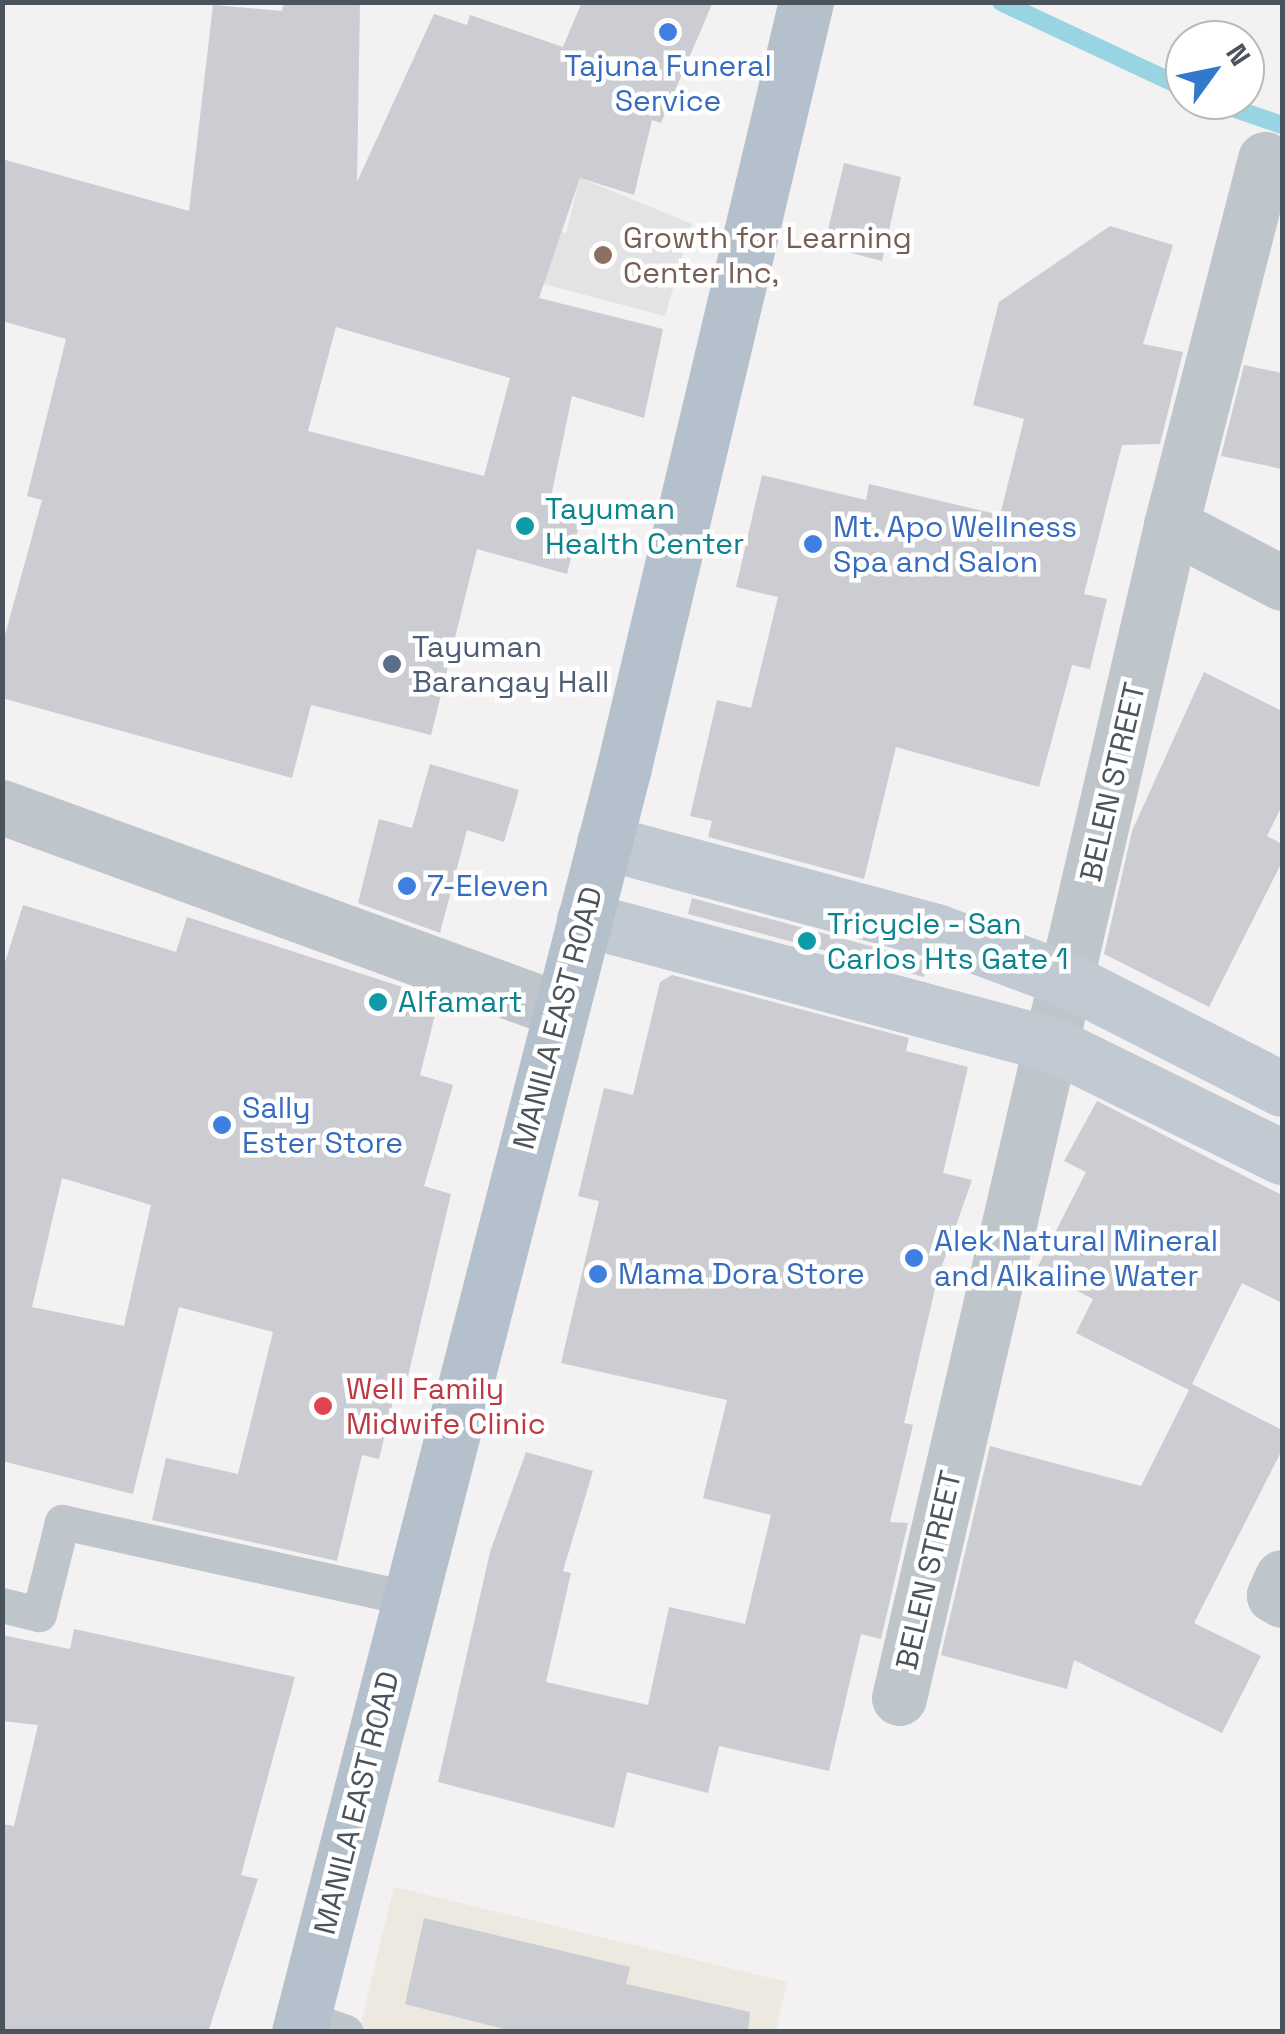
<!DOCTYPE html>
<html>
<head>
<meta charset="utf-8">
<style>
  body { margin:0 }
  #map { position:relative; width:1285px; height:2034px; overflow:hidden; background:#f3f1f1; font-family:"Space Grotesk",sans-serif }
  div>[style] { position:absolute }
  .commercial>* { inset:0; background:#ece9e1 }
  .education>* { inset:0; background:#e4e2e2 }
  .stream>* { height:18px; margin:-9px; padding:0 9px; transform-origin:9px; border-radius:9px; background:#98d4e2 }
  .building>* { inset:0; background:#cbcdd2 }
  .lane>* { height:35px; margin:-17.5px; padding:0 17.5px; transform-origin:17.5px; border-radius:17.5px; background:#bec5cb }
  .street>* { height:55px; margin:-27.5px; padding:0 27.5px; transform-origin:27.5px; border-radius:27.5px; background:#bec5cb }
  .secondary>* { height:55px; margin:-27.5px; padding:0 27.5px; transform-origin:27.5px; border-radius:27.5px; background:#c1c9d2 }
  .primary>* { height:55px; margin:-27.5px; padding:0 27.5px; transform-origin:27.5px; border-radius:27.5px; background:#b4c0cb }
  .dots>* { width:28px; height:28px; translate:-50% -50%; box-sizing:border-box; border:5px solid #fff; border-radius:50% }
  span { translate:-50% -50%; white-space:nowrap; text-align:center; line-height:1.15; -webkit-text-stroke:9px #fff; paint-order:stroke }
  .shop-label { font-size:30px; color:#366cbe }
  .left { translate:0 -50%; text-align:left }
  .education-label { font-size:30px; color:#785e54 }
  .culture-label { font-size:30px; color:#0d838f }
  .service-label { font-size:30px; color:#4e5e75 }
  .street-label { font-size:30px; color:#4b545c }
  .health-label { font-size:30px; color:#be3a42 }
  .frame { position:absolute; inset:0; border:5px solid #4b545c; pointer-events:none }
  .north { position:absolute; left:1165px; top:20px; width:100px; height:100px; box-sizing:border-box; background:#fff; border:2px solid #b7bbbe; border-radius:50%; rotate:57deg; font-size:28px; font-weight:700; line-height:40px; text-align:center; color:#4b545c }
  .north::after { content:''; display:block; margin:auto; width:35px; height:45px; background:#3079cd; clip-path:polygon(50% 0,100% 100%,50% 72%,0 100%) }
</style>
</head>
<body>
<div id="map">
  <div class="commercial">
    <div style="clip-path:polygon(394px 1887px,787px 1982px,776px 2031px,359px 2032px)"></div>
  </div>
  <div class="education">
    <div style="clip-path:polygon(580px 178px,692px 224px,665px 316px,513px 276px,537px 226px,566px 233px)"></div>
  </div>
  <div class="stream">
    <div style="left:1001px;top:2px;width:203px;rotate:25.1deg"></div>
    <div style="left:1209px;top:100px;width:77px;rotate:18.9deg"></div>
  </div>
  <div class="building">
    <div style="clip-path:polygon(evenodd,284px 2px,360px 2px,357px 182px,434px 14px,467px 25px,470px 15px,563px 47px,582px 2px,713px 2px,661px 123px,652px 120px,634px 195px,580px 178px,539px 298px,663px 329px,644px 418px,572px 396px,551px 497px,584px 506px,567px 574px,477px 549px,431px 735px,311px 705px,292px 778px,2px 698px,2px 646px,42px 500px,27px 496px,66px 339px,2px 321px,2px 159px,189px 211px,213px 5px,282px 11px,284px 2px,336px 327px,510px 378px,484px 476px,308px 431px,336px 327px)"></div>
    <div style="clip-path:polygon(844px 163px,901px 177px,882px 261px,824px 246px)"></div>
    <div style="clip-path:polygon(1110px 226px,1173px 245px,1143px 344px,1183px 352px,1160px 444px,1122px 445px,1084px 594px,1107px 599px,1090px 669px,1072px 665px,1039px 787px,896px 747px,864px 879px,708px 837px,712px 821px,690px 816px,717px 700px,751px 708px,778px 597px,736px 587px,762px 475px,866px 500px,869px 484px,1000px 515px,1024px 419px,973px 405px,999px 302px)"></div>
    <div style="clip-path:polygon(1244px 365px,1282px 373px,1282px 469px,1221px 456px)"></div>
    <div style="clip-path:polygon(1204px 672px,1282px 711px,1282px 806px,1267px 836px,1282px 844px,1282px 862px,1209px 1007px,1104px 954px,1132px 831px)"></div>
    <div style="clip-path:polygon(430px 764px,519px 790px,504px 842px,467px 830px,440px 933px,358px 903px,379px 819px,412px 828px)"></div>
    <div style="clip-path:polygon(692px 898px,926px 961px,924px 977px,688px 914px)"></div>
    <div style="clip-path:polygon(evenodd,23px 905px,176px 952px,187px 917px,439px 999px,420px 1075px,453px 1085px,424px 1186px,451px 1194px,408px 1376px,400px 1373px,379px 1459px,362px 1455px,337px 1561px,152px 1520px,166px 1458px,238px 1474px,273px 1332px,179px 1307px,133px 1494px,2px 1461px,2px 972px,23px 905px,62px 1178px,151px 1205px,124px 1326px,32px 1307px,62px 1178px)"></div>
    <div style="clip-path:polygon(672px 975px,909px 1038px,906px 1051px,968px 1067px,943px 1173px,972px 1180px,937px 1280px,904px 1423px,913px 1425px,890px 1522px,908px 1523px,881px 1639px,861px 1634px,829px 1771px,719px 1746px,708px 1793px,627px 1772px,614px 1828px,438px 1782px,490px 1552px,526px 1452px,593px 1471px,563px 1571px,571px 1573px,546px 1682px,648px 1705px,669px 1607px,745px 1624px,771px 1515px,703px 1498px,727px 1400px,561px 1363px,599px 1201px,578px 1196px,604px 1088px,633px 1095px,660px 982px)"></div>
    <div style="clip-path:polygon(1097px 1101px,1282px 1195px,1282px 1303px,1242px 1283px,1192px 1384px,1282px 1430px,1282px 1450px,1194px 1623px,1261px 1656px,1222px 1733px,1074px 1660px,1067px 1689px,941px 1655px,990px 1446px,1141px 1486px,1189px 1390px,1076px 1333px,1093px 1299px,1036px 1270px,1086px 1172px,1064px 1161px)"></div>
    <div style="clip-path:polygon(74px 1629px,295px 1677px,241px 1875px,258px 1879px,208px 2032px,2px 2032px,2px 1824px,14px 1826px,38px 1725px,2px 1721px,2px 1635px,70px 1649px)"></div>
    <div style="clip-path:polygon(424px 1918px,630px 1967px,626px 1984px,750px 2012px,748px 2032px,516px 2032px,405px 2004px)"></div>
  </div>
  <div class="lane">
    <div style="left:2px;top:1605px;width:38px;rotate:14deg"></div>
    <div style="left:39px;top:1614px;width:95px;rotate:-76deg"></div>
    <div style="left:62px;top:1522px;width:354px;rotate:12.4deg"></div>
    <div style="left:302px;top:2017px;width:46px;rotate:18.8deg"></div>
  </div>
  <div class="street">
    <div style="left:1171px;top:525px;width:125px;rotate:27.6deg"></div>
    <div style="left:2px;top:807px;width:594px;rotate:19.99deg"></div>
    <div style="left:1282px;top:1577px;width:20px;rotate:114deg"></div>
    <div style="left:1274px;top:1595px;width:9px;rotate:32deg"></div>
    <div style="left:899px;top:1698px;width:1204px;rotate:-76.94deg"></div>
    <div style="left:1171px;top:525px;width:378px;rotate:-75.6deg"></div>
  </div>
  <div class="secondary">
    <div style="left:604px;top:842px;width:344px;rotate:15deg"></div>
    <div style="left:936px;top:931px;width:141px;rotate:20.4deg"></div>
    <div style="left:1068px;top:980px;width:240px;rotate:27deg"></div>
    <div style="left:584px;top:919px;width:484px;rotate:15deg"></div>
    <div style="left:1052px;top:1044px;width:256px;rotate:26.2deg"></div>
  </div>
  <div class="primary">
    <div style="left:299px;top:2032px;width:1306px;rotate:-75.59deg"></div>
    <div style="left:624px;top:767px;width:786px;rotate:-76.62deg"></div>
  </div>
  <div class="dots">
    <div style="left:668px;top:32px;background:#3f7fe0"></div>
    <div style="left:603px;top:255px;background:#8d6e63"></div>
    <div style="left:525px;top:526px;background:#0f9aa8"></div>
    <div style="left:813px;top:544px;background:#3f7fe0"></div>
    <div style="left:392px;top:664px;background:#5c6f8a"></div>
    <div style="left:407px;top:886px;background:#3f7fe0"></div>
    <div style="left:807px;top:941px;background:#0f9aa8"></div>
    <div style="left:378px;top:1002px;background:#0f9aa8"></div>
    <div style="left:222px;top:1125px;background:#3f7fe0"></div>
    <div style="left:914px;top:1258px;background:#3f7fe0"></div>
    <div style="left:598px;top:1274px;background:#3f7fe0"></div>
    <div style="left:323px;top:1406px;background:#e0444e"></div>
  </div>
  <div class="shop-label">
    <span style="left:668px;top:83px">Tajuna Funeral<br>Service</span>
    <span class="left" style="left:833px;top:544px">Mt. Apo Wellness<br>Spa and Salon</span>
    <span class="left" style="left:427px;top:886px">7-Eleven</span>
    <span class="left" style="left:242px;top:1125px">Sally<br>Ester Store</span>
    <span class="left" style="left:934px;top:1258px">Alek Natural Mineral<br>and Alkaline Water</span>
    <span class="left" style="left:618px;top:1274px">Mama Dora Store</span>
  </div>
  <div class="education-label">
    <span class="left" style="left:623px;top:255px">Growth for Learning<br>Center Inc,</span>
  </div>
  <div class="culture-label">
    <span class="left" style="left:545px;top:526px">Tayuman<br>Health Center</span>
    <span class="left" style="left:827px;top:941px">Tricycle - San<br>Carlos Hts Gate 1</span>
    <span class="left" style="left:398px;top:1002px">Alfamart</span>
  </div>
  <div class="service-label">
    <span class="left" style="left:412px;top:664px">Tayuman<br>Barangay Hall</span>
  </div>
  <div class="street-label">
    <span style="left:1113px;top:782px;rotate:-77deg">BELEN STREET</span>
    <span style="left:558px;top:1018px;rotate:-75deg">MANILA EAST ROAD</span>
    <span style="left:929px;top:1570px;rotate:-77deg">BELEN STREET</span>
    <span style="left:357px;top:1803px;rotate:-76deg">MANILA EAST ROAD</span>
  </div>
  <div class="health-label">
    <span class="left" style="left:346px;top:1406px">Well Family<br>Midwife Clinic</span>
  </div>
  <div class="frame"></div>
  <div class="north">N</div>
</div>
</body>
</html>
